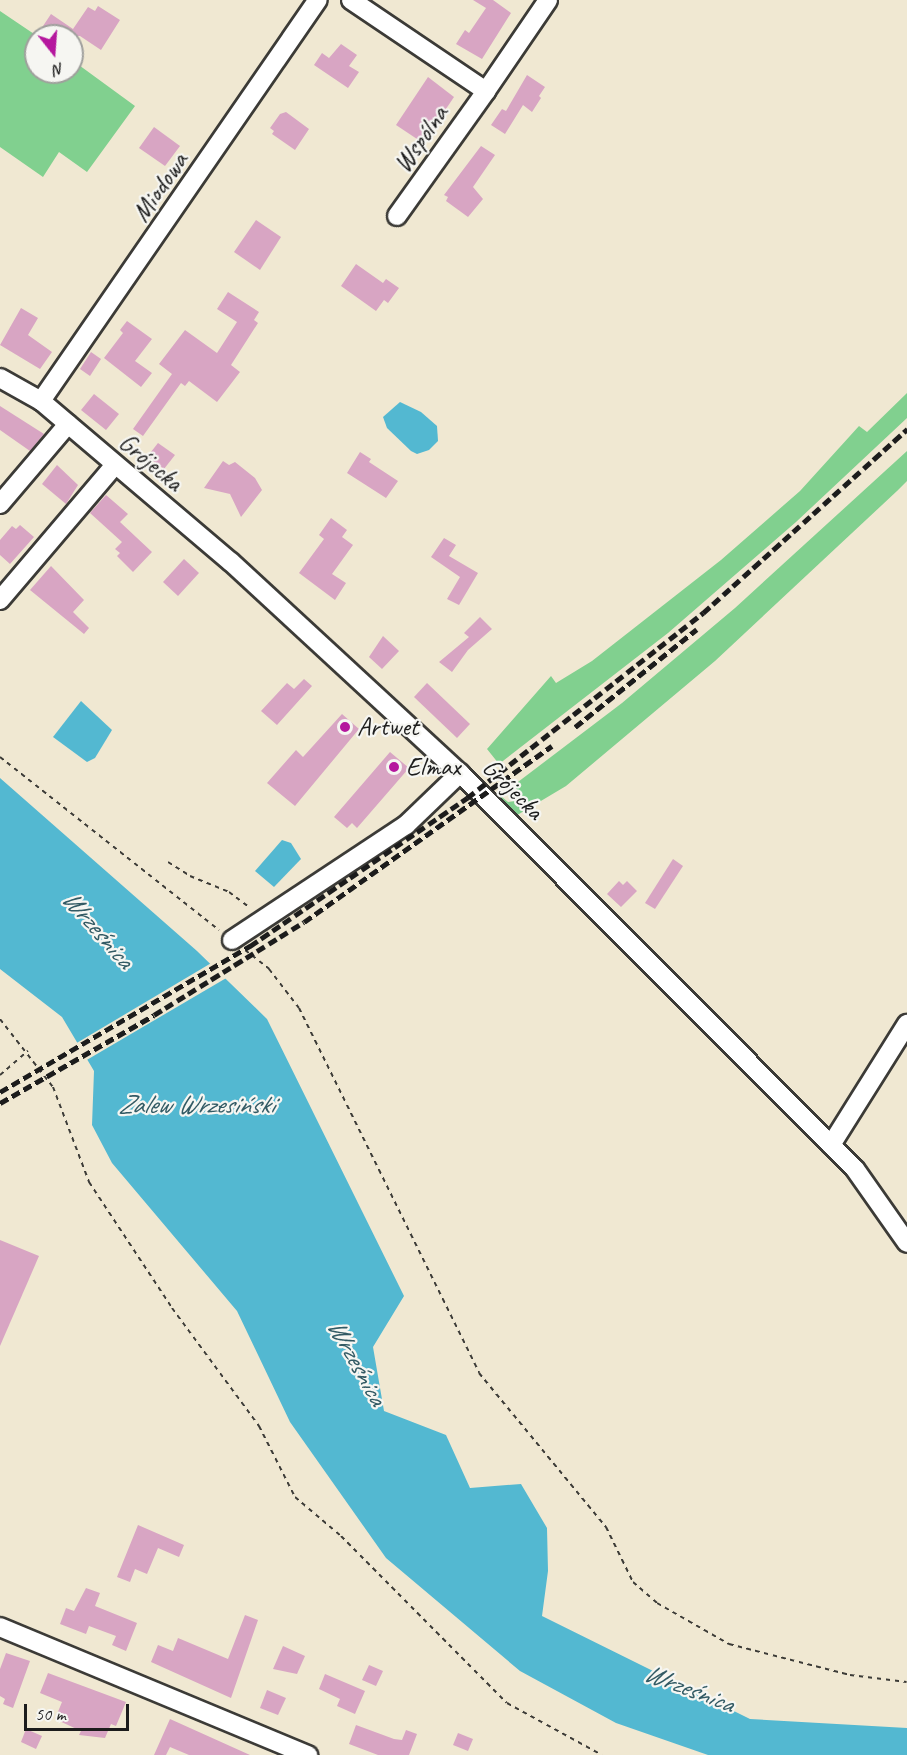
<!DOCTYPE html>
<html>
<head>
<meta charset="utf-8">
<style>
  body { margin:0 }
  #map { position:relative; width:907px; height:1755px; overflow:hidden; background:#f0e8d2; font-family:Caveat,sans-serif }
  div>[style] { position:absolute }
  .green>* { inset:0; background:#81d08f }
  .water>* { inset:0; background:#53b8d1 }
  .pier>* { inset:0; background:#f0e8d2 }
  .building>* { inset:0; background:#d8a5c3 }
  .path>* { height:2px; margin-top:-1px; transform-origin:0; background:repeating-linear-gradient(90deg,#3c3b37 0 4.5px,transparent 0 9px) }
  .roads { filter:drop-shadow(2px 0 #3c3b37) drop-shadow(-2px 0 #3c3b37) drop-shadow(0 2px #3c3b37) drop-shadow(0 -2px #3c3b37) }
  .minor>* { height:18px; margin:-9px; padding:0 9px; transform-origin:9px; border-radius:9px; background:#fff }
  .rail>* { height:4.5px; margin-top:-2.25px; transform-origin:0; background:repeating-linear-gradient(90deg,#1c1c1c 0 9px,transparent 0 13.5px) }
  .dots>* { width:16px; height:16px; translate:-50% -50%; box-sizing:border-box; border:3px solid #f6f6f2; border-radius:50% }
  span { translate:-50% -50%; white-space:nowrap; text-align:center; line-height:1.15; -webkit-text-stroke:4.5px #f6f6f2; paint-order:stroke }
  .street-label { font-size:26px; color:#1c1c1c }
  .poi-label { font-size:26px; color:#1c1c1c }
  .left { translate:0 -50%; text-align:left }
  .water-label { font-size:27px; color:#325a64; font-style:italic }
  .north { position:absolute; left:24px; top:24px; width:60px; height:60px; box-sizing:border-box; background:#f6f6f2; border:2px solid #9f9f9c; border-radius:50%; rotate:163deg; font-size:16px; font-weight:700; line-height:24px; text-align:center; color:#1c1c1c }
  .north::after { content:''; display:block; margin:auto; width:21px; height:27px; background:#b5179e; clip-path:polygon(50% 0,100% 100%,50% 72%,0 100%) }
  .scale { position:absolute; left:24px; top:1704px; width:105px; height:27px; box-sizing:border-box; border:3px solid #1c1c1c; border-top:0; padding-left:8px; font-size:18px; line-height:21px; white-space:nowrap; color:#1c1c1c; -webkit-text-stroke:4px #f6f6f2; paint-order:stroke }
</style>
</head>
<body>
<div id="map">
  <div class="green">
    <div style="clip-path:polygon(0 11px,37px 36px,36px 72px,72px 72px,72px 60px,135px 106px,87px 172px,59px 152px,43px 177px,0 147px)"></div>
    <div style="clip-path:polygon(907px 393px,907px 418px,796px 522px,668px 633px,499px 764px,487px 749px,551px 676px,556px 683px,592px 661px,721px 560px,800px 491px,859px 426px,867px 432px)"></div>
    <div style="clip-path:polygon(907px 451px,907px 481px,897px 491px,715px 661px,566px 786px,514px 817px,493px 796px,497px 793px,508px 802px,523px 800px,514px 785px,622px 703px,735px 608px)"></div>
  </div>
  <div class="water">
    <div style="clip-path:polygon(400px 402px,421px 412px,437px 426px,438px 441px,429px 450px,417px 454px,411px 451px,387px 428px,383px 417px)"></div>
    <div style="clip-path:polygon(81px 701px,112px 730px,95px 758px,87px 762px,53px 737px)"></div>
    <div style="clip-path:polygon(0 778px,197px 951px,267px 1019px,404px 1296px,373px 1347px,384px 1411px,446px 1435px,470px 1488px,521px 1484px,547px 1528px,548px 1571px,542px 1616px,750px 1719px,907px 1728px,907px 1755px,708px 1755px,616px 1723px,520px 1671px,386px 1558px,290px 1422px,237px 1311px,112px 1163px,92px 1125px,94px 1071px,62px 1017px,0 969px)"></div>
    <div style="clip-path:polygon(282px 840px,291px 843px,301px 859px,274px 887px,255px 871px)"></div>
  </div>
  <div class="pier">
    <div style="clip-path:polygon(213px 962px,228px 977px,85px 1061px,75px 1044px)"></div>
  </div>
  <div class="building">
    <div style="clip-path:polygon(473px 0,493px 0,511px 13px,482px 59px,456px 44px,465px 30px,469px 33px,486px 8px)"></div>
    <div style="clip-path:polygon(98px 6px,120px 20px,101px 50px,80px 36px,51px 36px,41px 29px,51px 14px,73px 29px,88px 7px,95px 11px)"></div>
    <div style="clip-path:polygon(341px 44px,357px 55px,349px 66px,359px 72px,348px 88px,314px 65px,322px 53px,329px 58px)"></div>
    <div style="clip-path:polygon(527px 75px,545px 87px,539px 96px,541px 98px,532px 112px,523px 105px,505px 134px,491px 125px,502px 109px,506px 111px)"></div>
    <div style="clip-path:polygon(428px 77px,454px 97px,423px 143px,396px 125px)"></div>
    <div style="clip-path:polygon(286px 112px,309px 129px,295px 150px,272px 134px,274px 131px,270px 128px,280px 114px)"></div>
    <div style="clip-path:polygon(154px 127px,180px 146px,165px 166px,139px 148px)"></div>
    <div style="clip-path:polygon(481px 146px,495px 155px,473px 187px,483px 199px,468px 217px,446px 201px,448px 197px,444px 195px)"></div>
    <div style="clip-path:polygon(256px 220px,281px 237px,260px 270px,234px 252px)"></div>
    <div style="clip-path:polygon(356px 264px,383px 283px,386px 279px,399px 288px,388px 303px,384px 300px,376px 311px,341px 286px)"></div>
    <div style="clip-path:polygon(228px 292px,259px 312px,254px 320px,258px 323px,231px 365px,240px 372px,217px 402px,189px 381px,185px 386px,181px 383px,143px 436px,133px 429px,172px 374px,159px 364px,185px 330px,217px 353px,237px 322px,217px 309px)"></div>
    <div style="clip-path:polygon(21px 308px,38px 318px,28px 335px,52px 352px,40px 369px,0 345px)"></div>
    <div style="clip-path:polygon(127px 321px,152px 339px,135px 361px,152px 373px,141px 387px,104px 358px,123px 333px,120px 330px)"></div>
    <div style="clip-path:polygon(91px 352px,101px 359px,90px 376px,80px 369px)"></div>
    <div style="clip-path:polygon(94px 394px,119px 414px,106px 430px,81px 410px)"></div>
    <div style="clip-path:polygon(0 406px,44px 434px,30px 451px,0 430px)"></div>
    <div style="clip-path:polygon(158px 443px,175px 455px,164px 469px,147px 457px)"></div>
    <div style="clip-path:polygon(360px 452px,371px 459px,369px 462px,398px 481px,386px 498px,347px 473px)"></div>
    <div style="clip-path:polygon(223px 461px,229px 465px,235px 462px,255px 478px,262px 490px,241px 517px,230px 494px,204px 488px)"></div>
    <div style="clip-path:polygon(57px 465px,78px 485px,66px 504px,42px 484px)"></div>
    <div style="clip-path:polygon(106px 495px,128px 514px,120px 522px,152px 552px,133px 572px,117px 556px,120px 553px,115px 549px,122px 542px,90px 513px)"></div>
    <div style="clip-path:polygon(331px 518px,347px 530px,342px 537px,353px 545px,332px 574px,346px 583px,335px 600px,299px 573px,324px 539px,319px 535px)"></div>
    <div style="clip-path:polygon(20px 525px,34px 537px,10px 564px,0 555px,0 540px,12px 526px,16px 529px)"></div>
    <div style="clip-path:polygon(444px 538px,456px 545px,449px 556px,478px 573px,459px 605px,447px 599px,460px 577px,431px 557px)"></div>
    <div style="clip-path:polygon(184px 559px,199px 573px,178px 596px,163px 582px)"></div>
    <div style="clip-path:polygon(51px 566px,84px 600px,73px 612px,89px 628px,84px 634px,30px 590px)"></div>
    <div style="clip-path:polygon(480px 617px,492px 629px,468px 650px,452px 672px,439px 662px,469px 637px,464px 633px)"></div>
    <div style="clip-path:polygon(383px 636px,399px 651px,382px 669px,369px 657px)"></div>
    <div style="clip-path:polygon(304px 679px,312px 686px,277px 725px,261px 711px,287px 683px,294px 689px)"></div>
    <div style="clip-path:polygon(427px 683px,470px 724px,457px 738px,414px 697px)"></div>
    <div style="clip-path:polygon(342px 714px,359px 729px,295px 806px,267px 783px,296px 750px,303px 757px)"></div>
    <div style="clip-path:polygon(390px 752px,409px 768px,357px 828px,352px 823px,347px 828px,334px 817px)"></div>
    <div style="clip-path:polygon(673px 859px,683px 866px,655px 909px,645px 903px)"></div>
    <div style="clip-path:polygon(619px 881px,623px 885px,627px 881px,637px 891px,621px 907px,607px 894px)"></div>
    <div style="clip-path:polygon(0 1240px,39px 1256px,0 1346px)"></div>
    <div style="clip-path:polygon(138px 1525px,184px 1545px,179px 1557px,158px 1548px,147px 1574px,135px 1569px,130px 1582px,117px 1577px)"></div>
    <div style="clip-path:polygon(86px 1588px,100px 1593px,95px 1606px,137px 1623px,126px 1651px,112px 1645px,116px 1636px,89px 1626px,86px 1634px,60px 1624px,66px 1608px,74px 1611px)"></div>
    <div style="clip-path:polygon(245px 1615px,258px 1620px,231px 1698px,151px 1662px,158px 1645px,173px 1651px,178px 1638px,228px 1659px)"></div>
    <div style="clip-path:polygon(283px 1646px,305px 1656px,297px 1674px,273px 1669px)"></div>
    <div style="clip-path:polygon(6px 1653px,30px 1661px,13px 1708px,3px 1704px,5px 1699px,0 1696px,0 1669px)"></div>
    <div style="clip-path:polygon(369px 1665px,383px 1671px,376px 1686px,362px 1680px)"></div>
    <div style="clip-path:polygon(48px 1673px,126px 1702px,116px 1726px,111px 1724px,105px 1738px,79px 1735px,81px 1731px,55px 1719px,62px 1702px,40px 1693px)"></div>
    <div style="clip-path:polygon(325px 1674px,365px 1691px,355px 1714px,337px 1706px,340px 1699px,319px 1689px)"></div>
    <div style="clip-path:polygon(267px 1690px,286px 1698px,278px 1715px,260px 1708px)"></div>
    <div style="clip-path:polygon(170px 1719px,250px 1755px,189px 1755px,170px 1747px,166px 1755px,154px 1755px)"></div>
    <div style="clip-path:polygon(356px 1725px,394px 1739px,402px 1740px,406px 1730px,417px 1734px,409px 1755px,378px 1755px,349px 1744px)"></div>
    <div style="clip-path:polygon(26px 1729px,42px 1736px,36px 1749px,21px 1742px)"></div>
    <div style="clip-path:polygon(458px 1733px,473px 1739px,468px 1751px,453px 1745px)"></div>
  </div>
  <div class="path">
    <div style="left:0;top:757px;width:279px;rotate:38.3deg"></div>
    <div style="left:168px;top:862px;width:26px;rotate:32deg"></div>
    <div style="left:190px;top:876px;width:42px;rotate:22.3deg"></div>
    <div style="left:229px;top:892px;width:26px;rotate:37deg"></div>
    <div style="left:245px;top:950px;width:31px;rotate:38deg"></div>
    <div style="left:269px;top:969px;width:49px;rotate:52.4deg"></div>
    <div style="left:299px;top:1008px;width:407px;rotate:63.7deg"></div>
    <div style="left:479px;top:1373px;width:200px;rotate:50.5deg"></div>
    <div style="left:606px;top:1527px;width:61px;rotate:63.9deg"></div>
    <div style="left:633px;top:1582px;width:32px;rotate:41deg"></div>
    <div style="left:657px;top:1603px;width:83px;rotate:29.7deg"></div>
    <div style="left:729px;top:1644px;width:125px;rotate:14.4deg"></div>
    <div style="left:850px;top:1675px;width:57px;rotate:7deg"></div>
    <div style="left:0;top:1019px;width:86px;rotate:52.1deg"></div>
    <div style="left:53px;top:1087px;width:102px;rotate:69.2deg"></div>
    <div style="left:89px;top:1182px;width:151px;rotate:56.6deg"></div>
    <div style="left:172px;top:1308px;width:147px;rotate:53.6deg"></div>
    <div style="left:259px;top:1426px;width:80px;rotate:63.1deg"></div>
    <div style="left:295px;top:1497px;width:60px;rotate:40.3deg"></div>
    <div style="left:341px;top:1536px;width:235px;rotate:45.2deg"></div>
    <div style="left:507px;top:1703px;width:108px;rotate:28.7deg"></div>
    <div style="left:0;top:1075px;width:37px;rotate:-41deg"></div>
  </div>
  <div class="roads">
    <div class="minor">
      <div style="left:351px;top:0;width:163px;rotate:34deg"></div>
      <div style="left:486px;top:91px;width:110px;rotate:-55.7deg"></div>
      <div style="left:397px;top:216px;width:153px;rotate:-54.5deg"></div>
      <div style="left:0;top:378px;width:47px;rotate:29.3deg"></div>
      <div style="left:41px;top:401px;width:249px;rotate:40.3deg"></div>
      <div style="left:231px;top:562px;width:311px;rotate:42.7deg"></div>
      <div style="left:460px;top:773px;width:559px;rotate:45.07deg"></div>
      <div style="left:855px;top:1169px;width:90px;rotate:54.9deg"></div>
      <div style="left:41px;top:401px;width:487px;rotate:-55.4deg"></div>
      <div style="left:0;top:504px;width:105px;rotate:-49.6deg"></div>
      <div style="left:0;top:600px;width:177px;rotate:-49.6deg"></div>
      <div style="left:232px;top:940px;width:209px;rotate:-33.5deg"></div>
      <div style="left:406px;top:825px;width:75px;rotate:-43.9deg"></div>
      <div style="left:831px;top:1145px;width:143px;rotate:-57.9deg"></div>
      <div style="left:0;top:1627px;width:334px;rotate:22.6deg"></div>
    </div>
  </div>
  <div class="rail">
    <div style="left:575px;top:727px;width:156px;rotate:-38.8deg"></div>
    <div style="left:0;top:1092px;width:290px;rotate:-30.3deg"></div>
    <div style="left:250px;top:946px;width:263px;rotate:-34.3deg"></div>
    <div style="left:467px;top:798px;width:300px;rotate:-38.1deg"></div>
    <div style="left:703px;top:613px;width:275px;rotate:-42deg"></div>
    <div style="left:0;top:1103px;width:177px;rotate:-29.7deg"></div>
    <div style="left:154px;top:1015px;width:176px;rotate:-31.8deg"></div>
    <div style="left:304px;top:922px;width:304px;rotate:-35.4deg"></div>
  </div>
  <div class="dots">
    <div style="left:345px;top:727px;background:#b5179e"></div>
    <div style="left:394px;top:767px;background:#b5179e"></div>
  </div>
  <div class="street-label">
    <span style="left:421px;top:139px;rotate:-55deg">Wspólna</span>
    <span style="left:160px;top:187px;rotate:-55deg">Miodowa</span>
    <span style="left:151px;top:462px;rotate:40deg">Grójecka</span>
    <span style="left:513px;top:789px;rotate:45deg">Grójecka</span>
  </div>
  <div class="poi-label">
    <span class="left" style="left:357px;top:727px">Artwet</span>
    <span class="left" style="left:406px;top:767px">Elmax</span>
  </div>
  <div class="water-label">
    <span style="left:98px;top:929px;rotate:49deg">Wrześnica</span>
    <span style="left:196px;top:1105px">Zalew Wrzesiński</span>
    <span style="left:357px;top:1362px;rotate:61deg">Wrześnica</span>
    <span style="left:689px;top:1688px;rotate:21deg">Wrześnica</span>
  </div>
  <div class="north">N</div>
  <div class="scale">50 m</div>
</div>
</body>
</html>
